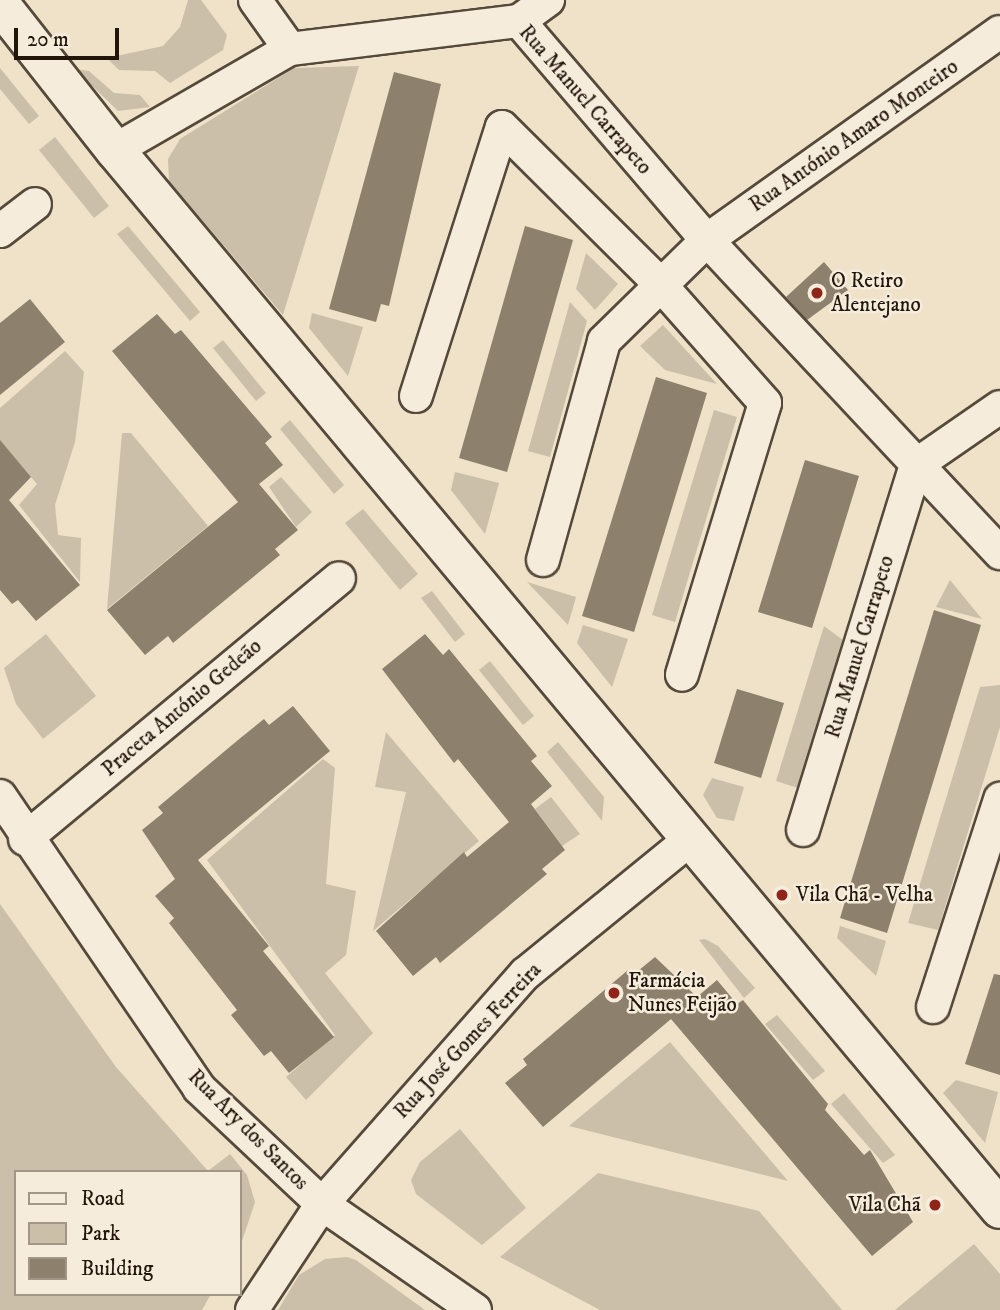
<!DOCTYPE html>
<html>
<head>
<meta charset="utf-8">
<style>
  body { margin:0 }
  #map { position:relative; width:1000px; height:1310px; overflow:hidden; background:#efe2c9; font-family:"IM FELL DW Pica",serif }
  div>[style] { position:absolute }
  .green>* { inset:0; background:#ccbfa9 }
  .building>* { inset:0; background:#8d806d }
  .roads { filter:drop-shadow(2px 0 #55493a) drop-shadow(-2px 0 #55493a) drop-shadow(0 2px #55493a) drop-shadow(0 -2px #55493a) }
  .minor>* { height:32px; margin:-16px; padding:0 16px; transform-origin:16px; border-radius:16px; background:#f5ecdc }
  .secondary>* { height:38px; margin:-19px; padding:0 19px; transform-origin:19px; border-radius:19px; background:#f5ecdc }
  .dots>* { width:19px; height:19px; translate:-50% -50%; box-sizing:border-box; border:4px solid #f5ecdc; border-radius:50% }
  span { translate:-50% -50%; white-space:nowrap; text-align:center; line-height:1.15; -webkit-text-stroke:5px #f5ecdc; paint-order:stroke }
  .street-label { font-size:21px; color:#22160a }
  .poi-label { font-size:21px; color:#22160a }
  .left { translate:0 -50%; text-align:left }
  .right { translate:-100% -50%; text-align:right }
  .legend { position:absolute; left:14px; top:1170px; width:228px; height:126px; box-sizing:border-box; background:#f5ecdc; border:2px solid #a19688; margin:0; padding:9px 12px; list-style:none; font-size:21px; color:#22160a }
  .legend li { display:flex; align-items:center; gap:14px; height:35px }
  .legend b { width:35px; border:2px solid #a19688 }
  .scale { position:absolute; left:14px; top:28px; width:105px; height:32px; box-sizing:border-box; border:4px solid #22160a; border-top:0; padding-left:9px; font-size:21px; line-height:24px; white-space:nowrap; color:#22160a; -webkit-text-stroke:5px #f5ecdc; paint-order:stroke }
</style>
</head>
<body>
<div id="map">
  <div class="green">
    <div style="clip-path:polygon(188px 0,201px 0,227px 35px,223px 50px,170px 83px,155px 71px,119px 70px,107px 58px,163px 46px,180px 27px)"></div>
    <div style="clip-path:polygon(359px 66px,283px 315px,169px 181px,168px 159px,180px 139px,294px 68px)"></div>
    <div style="clip-path:polygon(0 68px,39px 116px,29px 124px,0 89px)"></div>
    <div style="clip-path:polygon(75px 69px,89px 71px,114px 93px,140px 95px,150px 107px,118px 111px)"></div>
    <div style="clip-path:polygon(55px 137px,109px 206px,94px 218px,39px 150px)"></div>
    <div style="clip-path:polygon(128px 226px,200px 312px,190px 321px,117px 234px)"></div>
    <div style="clip-path:polygon(586px 253px,618px 284px,595px 310px,576px 289px)"></div>
    <div style="clip-path:polygon(570px 302px,587px 321px,550px 457px,528px 451px)"></div>
    <div style="clip-path:polygon(312px 313px,363px 327px,348px 376px,309px 328px)"></div>
    <div style="clip-path:polygon(663px 325px,717px 384px,665px 370px,640px 346px)"></div>
    <div style="clip-path:polygon(223px 340px,266px 393px,256px 401px,213px 348px)"></div>
    <div style="clip-path:polygon(65px 351px,84px 372px,75px 442px,55px 505px,58px 535px,81px 538px,80px 582px,19px 505px,37px 484px,0 441px,0 408px)"></div>
    <div style="clip-path:polygon(714px 410px,737px 417px,675px 622px,652px 615px)"></div>
    <div style="clip-path:polygon(290px 420px,344px 485px,334px 494px,280px 429px)"></div>
    <div style="clip-path:polygon(122px 433px,131px 433px,208px 526px,107px 609px)"></div>
    <div style="clip-path:polygon(455px 472px,499px 483px,485px 534px,451px 490px)"></div>
    <div style="clip-path:polygon(281px 477px,312px 512px,296px 527px,269px 487px)"></div>
    <div style="clip-path:polygon(363px 509px,418px 574px,400px 590px,345px 523px)"></div>
    <div style="clip-path:polygon(950px 580px,982px 619px,936px 607px)"></div>
    <div style="clip-path:polygon(527px 582px,576px 597px,568px 625px)"></div>
    <div style="clip-path:polygon(432px 591px,465px 634px,455px 642px,421px 598px)"></div>
    <div style="clip-path:polygon(583px 625px,628px 639px,612px 687px,577px 643px)"></div>
    <div style="clip-path:polygon(824px 626px,843px 640px,798px 788px,776px 781px)"></div>
    <div style="clip-path:polygon(46px 634px,96px 696px,43px 739px,16px 704px,4px 668px)"></div>
    <div style="clip-path:polygon(490px 661px,534px 716px,523px 725px,479px 670px)"></div>
    <div style="clip-path:polygon(1000px 685px,1000px 727px,938px 930px,908px 923px,980px 687px)"></div>
    <div style="clip-path:polygon(386px 732px,479px 841px,373px 931px,406px 792px,375px 787px)"></div>
    <div style="clip-path:polygon(558px 742px,604px 797px,602px 821px,547px 752px)"></div>
    <div style="clip-path:polygon(323px 759px,335px 768px,326px 884px,356px 891px,346px 955px,325px 973px,373px 1033px,306px 1100px,286px 1077px,335px 1035px,207px 860px)"></div>
    <div style="clip-path:polygon(712px 778px,744px 787px,734px 821px,717px 818px,703px 795px)"></div>
    <div style="clip-path:polygon(551px 797px,580px 834px,562px 846px,535px 809px)"></div>
    <div style="clip-path:polygon(0 904px,116px 1067px,208px 1171px,230px 1154px,247px 1175px,255px 1202px,240px 1247px,240px 1172px,16px 1172px,16px 1294px,211px 1294px,202px 1310px,0 1310px)"></div>
    <div style="clip-path:polygon(840px 926px,886px 941px,876px 976px,837px 938px)"></div>
    <div style="clip-path:polygon(705px 939px,718px 946px,755px 988px,744px 998px,699px 940px)"></div>
    <div style="clip-path:polygon(777px 1015px,825px 1071px,813px 1080px,765px 1024px)"></div>
    <div style="clip-path:polygon(670px 1042px,788px 1181px,569px 1126px)"></div>
    <div style="clip-path:polygon(956px 1080px,998px 1092px,985px 1143px,943px 1093px)"></div>
    <div style="clip-path:polygon(844px 1093px,895px 1155px,883px 1163px,831px 1104px)"></div>
    <div style="clip-path:polygon(460px 1129px,526px 1208px,482px 1245px,416px 1194px,411px 1180px,420px 1162px)"></div>
    <div style="clip-path:polygon(598px 1173px,759px 1211px,842px 1310px,600px 1310px,500px 1257px)"></div>
    <div style="clip-path:polygon(974px 1244px,1000px 1274px,1000px 1310px,895px 1310px)"></div>
    <div style="clip-path:polygon(347px 1257px,356px 1260px,425px 1310px,278px 1310px,299px 1275px,325px 1259px)"></div>
  </div>
  <div class="building">
    <div style="clip-path:polygon(394px 72px,441px 84px,389px 306px,381px 304px,376px 322px,329px 309px)"></div>
    <div style="clip-path:polygon(525px 226px,573px 240px,507px 472px,459px 458px)"></div>
    <div style="clip-path:polygon(824px 262px,848px 290px,807px 320px,786px 297px)"></div>
    <div style="clip-path:polygon(30px 299px,65px 342px,0 395px,0 323px)"></div>
    <div style="clip-path:polygon(157px 314px,175px 334px,181px 330px,272px 437px,265px 443px,283px 465px,259px 484px,298px 530px,275px 549px,280px 555px,213px 610px,173px 643px,168px 636px,145px 655px,107px 610px,238px 502px,112px 351px)"></div>
    <div style="clip-path:polygon(656px 377px,707px 393px,634px 632px,582px 616px)"></div>
    <div style="clip-path:polygon(0 440px,31px 477px,9px 500px,80px 585px,36px 621px,18px 600px,12px 604px,0 590px)"></div>
    <div style="clip-path:polygon(805px 460px,859px 476px,812px 628px,758px 612px)"></div>
    <div style="clip-path:polygon(934px 610px,981px 625px,887px 933px,840px 918px)"></div>
    <div style="clip-path:polygon(425px 634px,443px 655px,449px 649px,537px 756px,531px 761px,552px 786px,531px 804px,565px 850px,542px 869px,547px 874px,480px 930px,440px 963px,436px 957px,413px 976px,376px 931px,464px 852px,467px 857px,509px 822px,458px 759px,454px 763px,382px 669px)"></div>
    <div style="clip-path:polygon(737px 689px,784px 703px,761px 778px,714px 763px)"></div>
    <div style="clip-path:polygon(293px 706px,330px 751px,198px 860px,269px 946px,263px 951px,334px 1037px,289px 1073px,271px 1051px,264px 1056px,231px 1015px,237px 1010px,169px 923px,174px 918px,155px 896px,175px 879px,142px 830px,163px 813px,158px 807px,238px 740px,264px 719px,269px 725px)"></div>
    <div style="clip-path:polygon(655px 957px,697px 997px,717px 980px,737px 1004px,743px 1000px,828px 1104px,825px 1110px,864px 1155px,870px 1150px,913px 1222px,872px 1256px,671px 1019px,543px 1127px,505px 1083px,527px 1065px,523px 1059px,628px 970px,633px 975px)"></div>
    <div style="clip-path:polygon(994px 974px,1000px 975px,1000px 1075px,965px 1064px)"></div>
  </div>
  <div class="roads">
    <div class="minor">
      <div style="left:255px;top:0;width:60px;rotate:54.5deg"></div>
      <div style="left:519px;top:21px;width:289px;rotate:49.4deg"></div>
      <div style="left:707px;top:240px;width:429px;rotate:46.9deg"></div>
      <div style="left:115px;top:150px;width:202px;rotate:-30deg"></div>
      <div style="left:290px;top:49px;width:231px;rotate:-7deg"></div>
      <div style="left:519px;top:21px;width:36px;rotate:-36deg"></div>
      <div style="left:0;top:231px;width:44px;rotate:-37.6deg"></div>
      <div style="left:416px;top:396px;width:282px;rotate:-72.3deg"></div>
      <div style="left:502px;top:127px;width:221px;rotate:44.8deg"></div>
      <div style="left:659px;top:283px;width:160px;rotate:48.5deg"></div>
      <div style="left:765px;top:403px;width:284px;rotate:107deg"></div>
      <div style="left:543px;top:560px;width:227px;rotate:-74.4deg"></div>
      <div style="left:604px;top:341px;width:144px;rotate:-44.4deg"></div>
      <div style="left:707px;top:240px;width:359px;rotate:-35.4deg"></div>
      <div style="left:0;top:796px;width:353px;rotate:55.7deg"></div>
      <div style="left:199px;top:1088px;width:169px;rotate:43.3deg"></div>
      <div style="left:322px;top:1204px;width:186px;rotate:34.7deg"></div>
      <div style="left:803px;top:830px;width:382px;rotate:-72.8deg"></div>
      <div style="left:916px;top:465px;width:102px;rotate:-34.6deg"></div>
      <div style="left:25px;top:839px;width:408px;rotate:-39.7deg"></div>
      <div style="left:933px;top:1007px;width:219px;rotate:-72.1deg"></div>
      <div style="left:252px;top:1310px;width:127px;rotate:-56.6deg"></div>
      <div style="left:322px;top:1204px;width:307px;rotate:-48.6deg"></div>
      <div style="left:525px;top:974px;width:215px;rotate:-39.2deg"></div>
    </div>
    <div class="secondary">
      <div style="left:0;top:4px;width:186px;rotate:51.8deg"></div>
      <div style="left:115px;top:150px;width:1380px;rotate:50.11deg"></div>
    </div>
  </div>
  <div class="dots">
    <div style="left:817px;top:293px;background:#8f2418"></div>
    <div style="left:782px;top:895px;background:#8f2418"></div>
    <div style="left:614px;top:993px;background:#8f2418"></div>
    <div style="left:935px;top:1205px;background:#8f2418"></div>
  </div>
  <div class="street-label">
    <span style="left:585px;top:100px;rotate:49deg">Rua Manuel Carrapeto</span>
    <span style="left:854px;top:136px;rotate:-35deg">Rua António Amaro Monteiro</span>
    <span style="left:860px;top:647px;rotate:-73deg">Rua Manuel Carrapeto</span>
    <span style="left:182px;top:708px;rotate:-40deg">Praceta António Gedeão</span>
    <span style="left:468px;top:1041px;rotate:-47deg">Rua José Gomes Ferreira</span>
    <span style="left:248px;top:1130px;rotate:45deg">Rua Ary dos Santos</span>
  </div>
  <div class="poi-label">
    <span class="left" style="left:831px;top:293px">O Retiro<br>Alentejano</span>
    <span class="left" style="left:796px;top:895px">Vila Chã - Velha</span>
    <span class="left" style="left:628px;top:993px">Farmácia<br>Nunes Feijão</span>
    <span class="right" style="left:921px;top:1205px">Vila Chã</span>
  </div>
  <ul class="legend">
  <li><b style="height:9px;background:#f5ecdc"></b>Road</li>
  <li><b style="height:19px;background:#ccbfa9"></b>Park</li>
  <li><b style="height:19px;background:#8d806d"></b>Building</li>
  </ul>
  <div class="scale">20 m</div>
</div>
</body>
</html>
